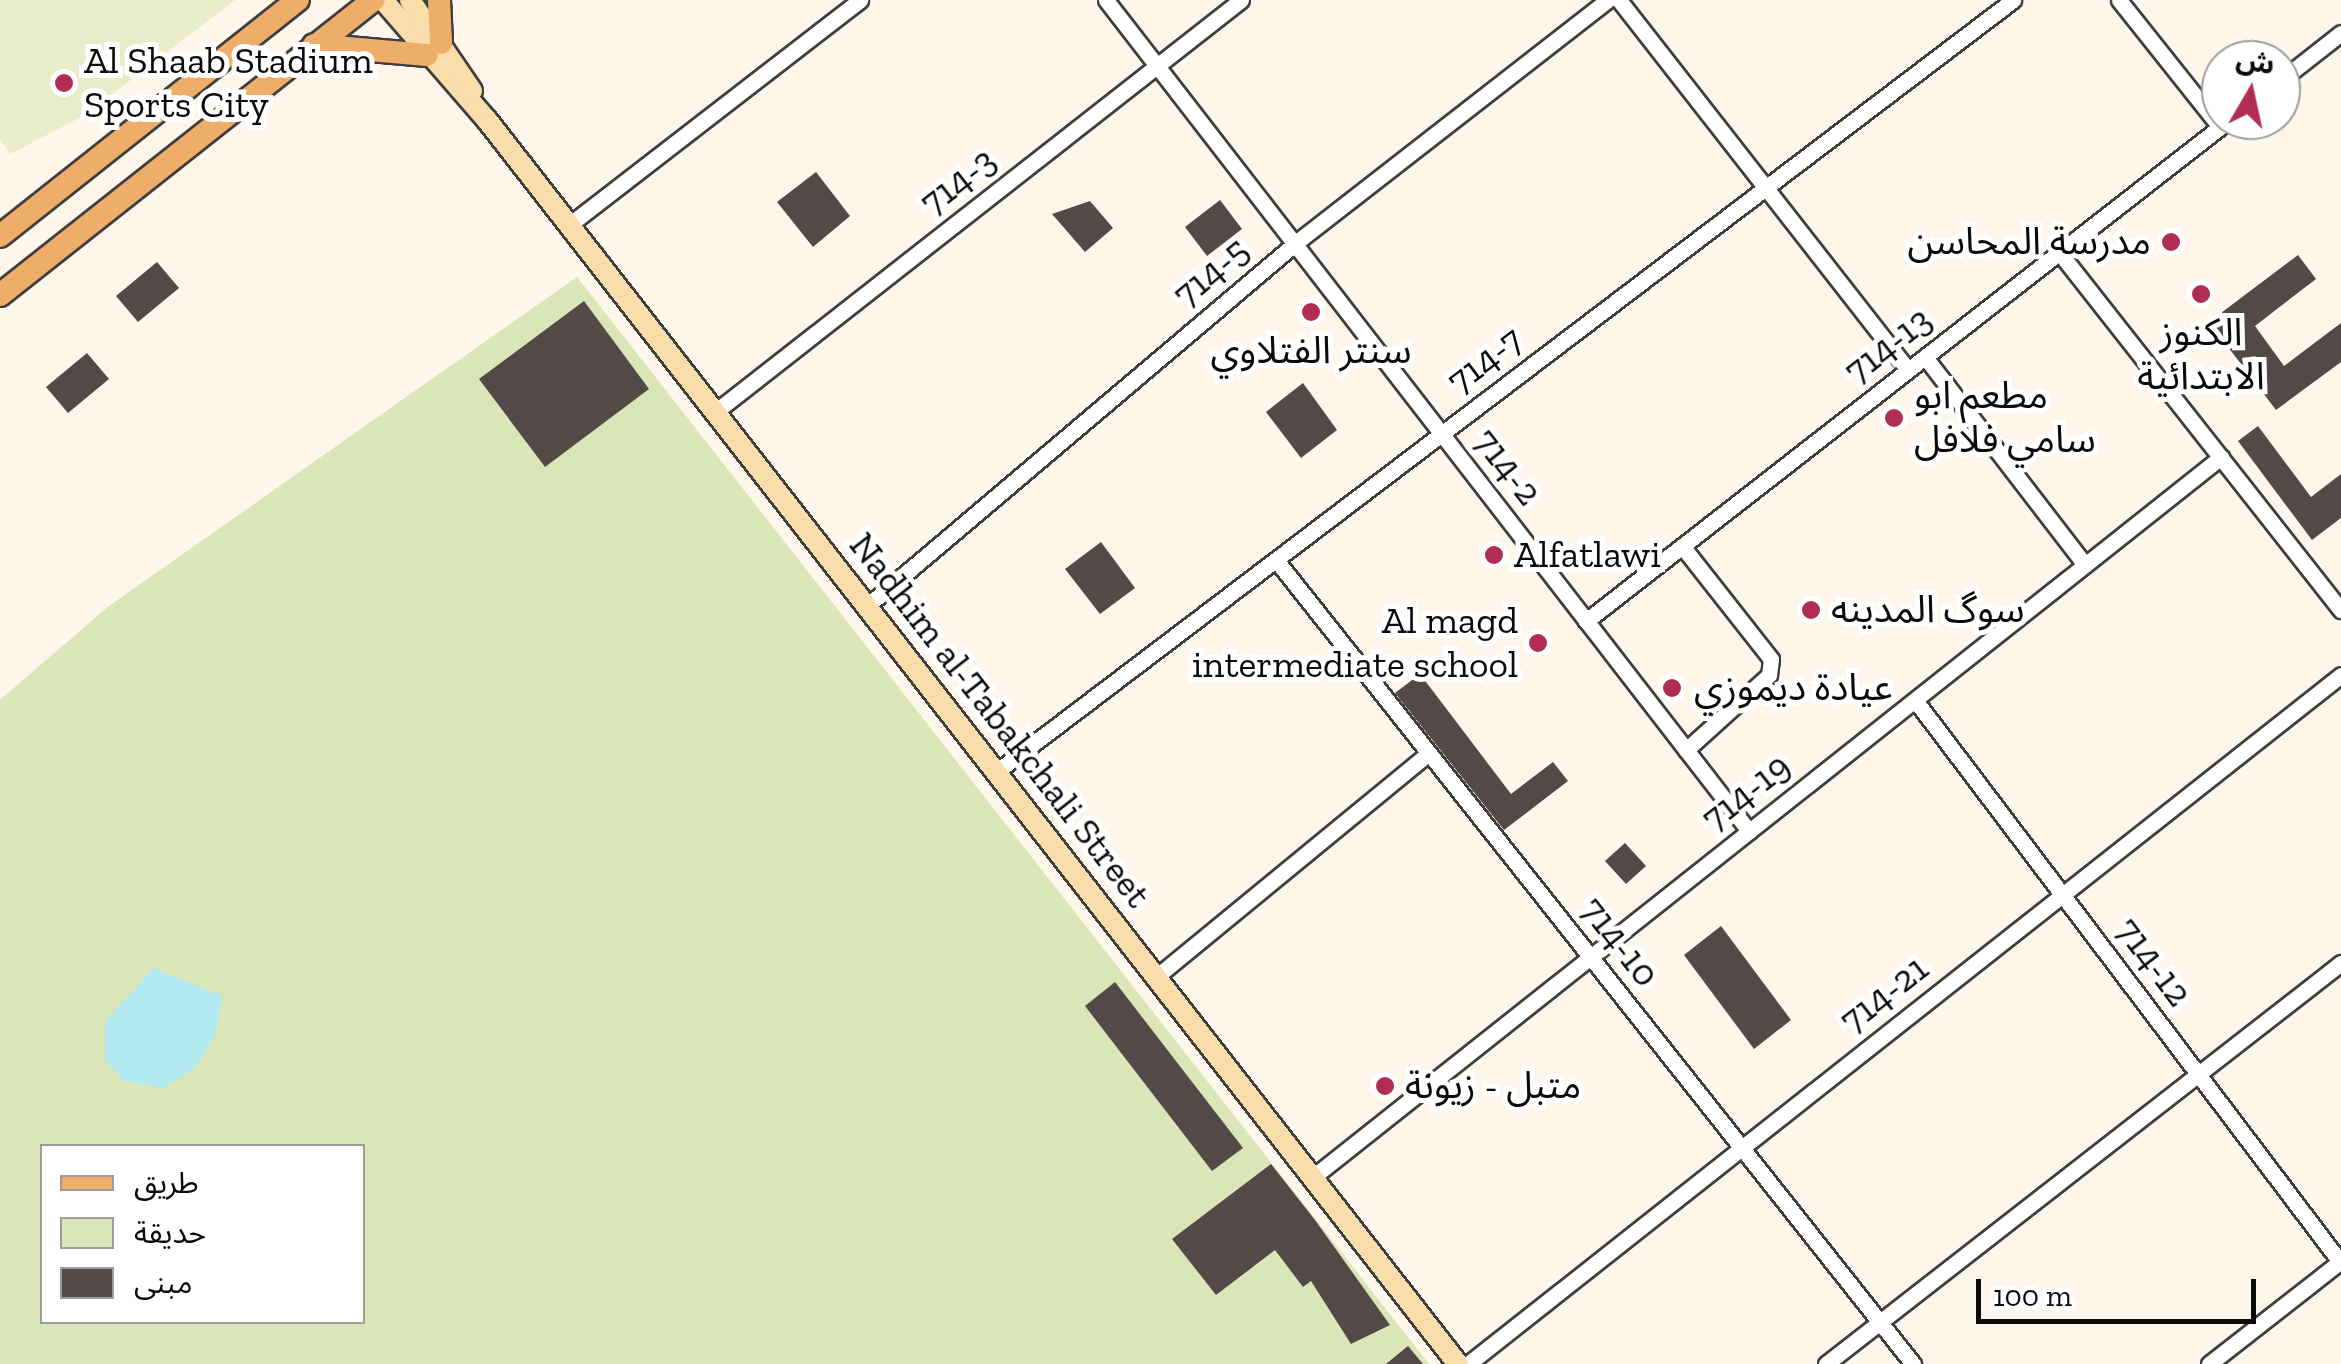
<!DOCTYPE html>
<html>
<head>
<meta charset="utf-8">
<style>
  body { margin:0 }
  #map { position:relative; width:2341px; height:1364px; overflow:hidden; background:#fef5eb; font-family:"Zilla Slab","Noto Sans Arabic",serif }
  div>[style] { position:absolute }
  .green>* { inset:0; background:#dae5b8 }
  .pitch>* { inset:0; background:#e9edc9 }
  .water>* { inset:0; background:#b3e9f1 }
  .building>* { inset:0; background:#534a48 }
  .roads { filter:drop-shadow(2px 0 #3e3e3e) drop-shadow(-2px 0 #3e3e3e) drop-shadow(0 2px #3e3e3e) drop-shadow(0 -2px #3e3e3e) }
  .street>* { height:15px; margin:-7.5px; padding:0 7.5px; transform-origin:7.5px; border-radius:7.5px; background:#fff }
  .secondary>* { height:20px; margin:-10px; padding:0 10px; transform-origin:10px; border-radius:10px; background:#f9ddaa }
  .primary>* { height:22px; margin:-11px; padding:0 11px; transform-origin:11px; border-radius:11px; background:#eeae6a }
  .dots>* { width:28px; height:28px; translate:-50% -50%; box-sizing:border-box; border:5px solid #fff; border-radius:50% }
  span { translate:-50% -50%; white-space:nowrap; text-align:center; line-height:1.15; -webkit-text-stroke:10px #fff; paint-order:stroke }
  .poi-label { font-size:38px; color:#0b0b0b }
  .left { translate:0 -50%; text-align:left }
  .right { translate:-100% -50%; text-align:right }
  .street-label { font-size:38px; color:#0b0b0b }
  .legend { position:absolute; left:40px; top:1144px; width:325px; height:180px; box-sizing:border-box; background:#fff; border:2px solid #9d9d9d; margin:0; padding:12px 18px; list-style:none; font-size:30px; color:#0b0b0b }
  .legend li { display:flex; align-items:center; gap:20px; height:50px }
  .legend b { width:50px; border:2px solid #9d9d9d }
  .north { position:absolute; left:2201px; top:40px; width:100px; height:100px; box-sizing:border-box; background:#fff; border:2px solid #9d9d9d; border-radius:50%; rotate:9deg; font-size:28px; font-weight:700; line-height:40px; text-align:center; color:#0b0b0b }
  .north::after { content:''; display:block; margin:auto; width:35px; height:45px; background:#b02e54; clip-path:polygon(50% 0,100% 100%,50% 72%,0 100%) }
  .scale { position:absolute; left:1976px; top:1279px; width:280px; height:45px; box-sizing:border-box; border:5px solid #0b0b0b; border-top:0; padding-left:12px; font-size:30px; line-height:35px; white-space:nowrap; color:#0b0b0b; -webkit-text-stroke:8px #fff; paint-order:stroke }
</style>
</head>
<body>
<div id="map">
  <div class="green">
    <div style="clip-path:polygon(evenodd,577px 277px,1429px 1364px,0 1364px,0 700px,109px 606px,577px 277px,42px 1146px,362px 1146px,362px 1322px,42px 1322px,42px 1146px)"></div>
  </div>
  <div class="pitch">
    <div style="clip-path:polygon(0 0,235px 0,85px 115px,10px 154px,0 139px)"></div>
  </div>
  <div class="water">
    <div style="clip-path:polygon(153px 968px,223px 996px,216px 1034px,194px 1069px,163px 1088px,124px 1081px,105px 1061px,105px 1022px)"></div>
  </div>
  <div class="building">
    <div style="clip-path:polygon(816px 172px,850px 216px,813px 247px,777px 202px)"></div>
    <div style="clip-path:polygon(1220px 200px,1242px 229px,1207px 256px,1185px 227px)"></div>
    <div style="clip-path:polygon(1090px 201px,1113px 228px,1085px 252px,1052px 214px)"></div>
    <div style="clip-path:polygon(2298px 255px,2316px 279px,2255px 326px,2284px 366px,2341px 323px,2341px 362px,2276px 410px,2209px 322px)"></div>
    <div style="clip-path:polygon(157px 262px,179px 288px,138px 322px,116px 296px)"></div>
    <div style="clip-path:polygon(584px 301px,649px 389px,545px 467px,479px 379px)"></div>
    <div style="clip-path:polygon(87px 353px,109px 379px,68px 413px,46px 387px)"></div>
    <div style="clip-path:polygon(1303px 383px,1337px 430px,1301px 458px,1266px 412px)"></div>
    <div style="clip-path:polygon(2258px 426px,2311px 497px,2341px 474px,2341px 518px,2312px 540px,2238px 441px)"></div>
    <div style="clip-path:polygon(1101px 542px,1135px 588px,1100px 614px,1065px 569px)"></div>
    <div style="clip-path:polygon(1420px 674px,1511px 794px,1553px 762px,1568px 781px,1504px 830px,1395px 693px)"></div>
    <div style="clip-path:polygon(1625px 843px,1646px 866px,1626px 884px,1605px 861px)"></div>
    <div style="clip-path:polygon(1721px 926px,1791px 1020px,1754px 1049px,1684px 955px)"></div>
    <div style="clip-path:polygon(1115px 982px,1243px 1148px,1212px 1171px,1085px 1006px)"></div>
    <div style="clip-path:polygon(1271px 1164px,1315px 1220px,1390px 1325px,1351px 1344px,1311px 1281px,1303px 1287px,1275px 1250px,1216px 1295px,1172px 1239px)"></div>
    <div style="clip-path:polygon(1408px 1346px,1423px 1364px,1386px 1364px)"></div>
  </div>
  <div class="roads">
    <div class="street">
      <div style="left:1106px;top:0;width:1051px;rotate:52.27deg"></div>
      <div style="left:1619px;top:0;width:469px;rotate:52deg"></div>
      <div style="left:2119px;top:0;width:162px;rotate:51.5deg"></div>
      <div style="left:2281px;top:80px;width:76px;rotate:-38.1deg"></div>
      <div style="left:569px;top:225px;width:368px;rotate:-37.7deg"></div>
      <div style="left:2059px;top:252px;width:456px;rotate:51.8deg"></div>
      <div style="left:1925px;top:357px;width:262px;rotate:52.4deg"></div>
      <div style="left:715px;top:412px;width:668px;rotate:-38.07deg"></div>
      <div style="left:1682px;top:546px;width:144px;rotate:51.8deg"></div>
      <div style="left:1771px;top:659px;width:16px;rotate:97deg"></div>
      <div style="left:1769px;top:675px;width:112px;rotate:137.9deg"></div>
      <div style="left:1276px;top:560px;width:1026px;rotate:51.61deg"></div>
      <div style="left:867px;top:606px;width:565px;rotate:-40.26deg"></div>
      <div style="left:1298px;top:241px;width:393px;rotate:-37.9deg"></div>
      <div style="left:1586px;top:621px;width:815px;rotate:-37.92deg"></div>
      <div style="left:1915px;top:700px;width:706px;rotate:52.89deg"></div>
      <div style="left:996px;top:772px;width:1277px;rotate:-37.2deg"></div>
      <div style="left:1156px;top:977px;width:353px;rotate:-39.4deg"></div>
      <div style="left:1313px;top:1177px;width:1159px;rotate:-38.41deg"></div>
      <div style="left:1468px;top:1364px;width:1112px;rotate:-38.28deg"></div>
      <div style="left:1826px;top:1364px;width:653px;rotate:-37.91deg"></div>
      <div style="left:2209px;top:1364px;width:167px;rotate:-38deg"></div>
    </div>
    <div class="secondary">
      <div style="left:383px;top:0;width:159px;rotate:49.1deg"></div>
      <div style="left:487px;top:120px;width:1578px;rotate:52.03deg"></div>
      <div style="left:410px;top:0;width:110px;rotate:55.7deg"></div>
    </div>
    <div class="primary">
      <div style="left:439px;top:0;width:43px;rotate:87.3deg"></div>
      <div style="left:314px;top:45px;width:113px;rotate:5.1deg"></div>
      <div style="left:0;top:236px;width:380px;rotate:-38.4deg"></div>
      <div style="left:0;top:295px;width:476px;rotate:-38.3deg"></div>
    </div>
  </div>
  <div class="dots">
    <div style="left:64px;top:83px;background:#b02e54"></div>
    <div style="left:2171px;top:242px;background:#b02e54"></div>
    <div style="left:2201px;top:294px;background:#b02e54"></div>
    <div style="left:1311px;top:312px;background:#b02e54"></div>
    <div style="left:1894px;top:418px;background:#b02e54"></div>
    <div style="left:1494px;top:555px;background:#b02e54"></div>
    <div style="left:1811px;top:610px;background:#b02e54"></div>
    <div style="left:1538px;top:643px;background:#b02e54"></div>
    <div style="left:1672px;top:688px;background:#b02e54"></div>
    <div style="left:1385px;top:1086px;background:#b02e54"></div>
  </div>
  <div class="poi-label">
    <span class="left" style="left:84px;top:83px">Al Shaab Stadium<br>Sports City</span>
    <span class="right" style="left:2151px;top:242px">مدرسة المحاسن</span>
    <span style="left:2201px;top:355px">الكنوز<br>الابتدائية</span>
    <span style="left:1311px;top:351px">سنتر الفتلاوي</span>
    <span class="left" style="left:1914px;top:418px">مطعم ابو<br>سامي فلافل</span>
    <span class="left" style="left:1514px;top:555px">Alfatlawi</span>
    <span class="left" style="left:1831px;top:610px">سوگ المدينه</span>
    <span class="right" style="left:1518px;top:643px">Al magd<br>intermediate school</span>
    <span class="left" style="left:1694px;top:688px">عيادة ديموزي</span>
    <span class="left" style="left:1405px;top:1086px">متبل - زيونة</span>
  </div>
  <div class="street-label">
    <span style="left:958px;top:181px;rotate:-38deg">714-3</span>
    <span style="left:1211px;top:272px;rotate:-40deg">714-5</span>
    <span style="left:1888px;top:345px;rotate:-38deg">714-13</span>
    <span style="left:1485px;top:360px;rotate:-37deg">714-7</span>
    <span style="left:1508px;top:467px;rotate:52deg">714-2</span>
    <span style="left:1000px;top:720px;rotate:52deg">Nadhim al-Tabakchali Street</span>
    <span style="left:1746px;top:792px;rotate:-38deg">714-19</span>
    <span style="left:1620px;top:942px;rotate:52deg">714-10</span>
    <span style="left:2154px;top:962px;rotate:53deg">714-12</span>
    <span style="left:1884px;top:994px;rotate:-38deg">714-21</span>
  </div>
  <ul class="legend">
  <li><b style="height:12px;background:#eeae6a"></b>طريق</li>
  <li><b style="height:28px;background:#dae5b8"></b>حديقة</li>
  <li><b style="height:28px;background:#534a48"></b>مبنى</li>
  </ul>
  <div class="north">ش</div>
  <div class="scale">100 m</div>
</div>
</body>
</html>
